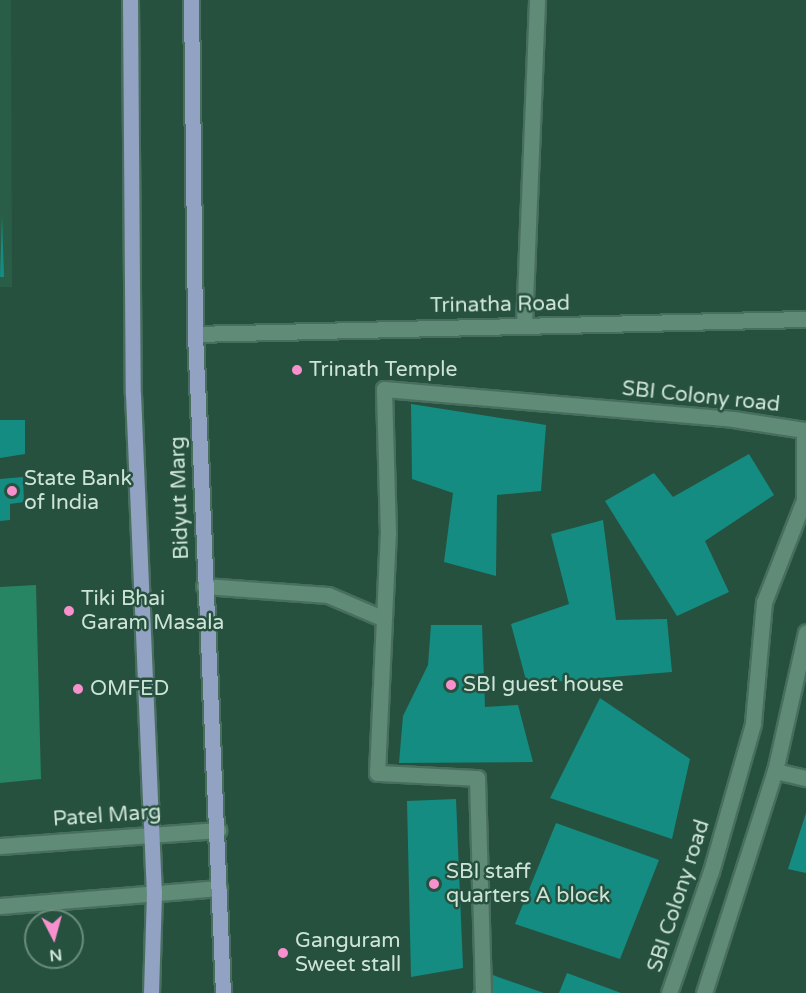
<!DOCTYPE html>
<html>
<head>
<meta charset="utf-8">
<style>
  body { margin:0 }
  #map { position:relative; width:806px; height:993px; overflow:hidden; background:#27513f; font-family:"Varela Round",sans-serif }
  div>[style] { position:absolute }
  .built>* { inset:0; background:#2a5d48 }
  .green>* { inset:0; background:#278563 }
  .building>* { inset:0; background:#148c81 }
  .roads { filter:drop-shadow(2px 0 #486e5f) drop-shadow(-2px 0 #486e5f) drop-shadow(0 2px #486e5f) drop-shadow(0 -2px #486e5f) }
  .minor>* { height:15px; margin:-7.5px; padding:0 7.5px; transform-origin:7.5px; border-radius:7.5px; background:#608b77 }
  .tertiary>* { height:15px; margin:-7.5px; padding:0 7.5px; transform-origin:7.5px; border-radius:7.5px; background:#608b77 }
  .primary>* { height:15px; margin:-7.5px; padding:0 7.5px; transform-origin:7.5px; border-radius:7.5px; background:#91a2c3 }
  .dots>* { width:16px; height:16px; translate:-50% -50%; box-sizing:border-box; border:3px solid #27513f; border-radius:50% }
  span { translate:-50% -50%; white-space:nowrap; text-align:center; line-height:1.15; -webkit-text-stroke:5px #27513f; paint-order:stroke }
  .street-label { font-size:21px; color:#cee4d9 }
  .poi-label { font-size:21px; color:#cee4d9 }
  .left { translate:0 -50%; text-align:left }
  .north { position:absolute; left:24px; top:909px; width:60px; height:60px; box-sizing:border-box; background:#27513f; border:2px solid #6a8c7d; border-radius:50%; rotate:174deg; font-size:16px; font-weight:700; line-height:24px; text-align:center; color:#cee4d9 }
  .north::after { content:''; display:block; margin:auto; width:21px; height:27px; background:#f790cd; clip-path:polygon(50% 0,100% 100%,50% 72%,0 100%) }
</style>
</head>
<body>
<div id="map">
  <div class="built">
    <div style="clip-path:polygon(0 0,11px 0,12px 287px,0 287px)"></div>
  </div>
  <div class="green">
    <div style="clip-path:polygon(36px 585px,41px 779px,0 783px,0 587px)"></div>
  </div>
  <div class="building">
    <div style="clip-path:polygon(2px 215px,4px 277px,0 277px)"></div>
    <div style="clip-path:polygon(411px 404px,546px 425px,541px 491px,497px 495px,496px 576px,444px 562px,453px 493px,412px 479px)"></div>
    <div style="clip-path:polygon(0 420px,25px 420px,25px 454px,0 458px)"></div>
    <div style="clip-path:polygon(749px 454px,774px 495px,705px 541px,729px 592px,677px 616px,605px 501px,654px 473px,673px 497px)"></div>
    <div style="clip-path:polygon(23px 477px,24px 502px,10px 504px,10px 520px,0 521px,0 479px)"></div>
    <div style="clip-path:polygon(603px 520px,616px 620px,667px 619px,672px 672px,527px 684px,511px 624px,569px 604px,551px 534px)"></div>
    <div style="clip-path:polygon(431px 625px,482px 625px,485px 707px,518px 705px,533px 762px,399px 763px,403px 716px,428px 665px)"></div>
    <div style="clip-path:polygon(600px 698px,690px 759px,672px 839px,550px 798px)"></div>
    <div style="clip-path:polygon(456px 799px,463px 968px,411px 977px,407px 801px)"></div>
    <div style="clip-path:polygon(806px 813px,806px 873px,788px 869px)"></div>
    <div style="clip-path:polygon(556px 823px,659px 860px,620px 959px,515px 924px)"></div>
    <div style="clip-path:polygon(481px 970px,498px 977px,544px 993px,472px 993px)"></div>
    <div style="clip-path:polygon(567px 973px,621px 993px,559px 993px)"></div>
  </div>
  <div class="roads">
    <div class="minor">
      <div style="left:524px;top:325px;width:325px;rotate:-87.7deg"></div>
      <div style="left:195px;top:334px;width:611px;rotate:-1.41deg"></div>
      <div style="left:204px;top:586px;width:124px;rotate:4.2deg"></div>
      <div style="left:328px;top:595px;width:59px;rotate:23.1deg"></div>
      <div style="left:775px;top:771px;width:32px;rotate:13deg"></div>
      <div style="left:483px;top:993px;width:215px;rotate:-91.6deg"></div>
      <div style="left:477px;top:778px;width:100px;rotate:-177.1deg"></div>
      <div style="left:377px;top:773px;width:239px;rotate:-87.4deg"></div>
      <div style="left:388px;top:534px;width:145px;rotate:-91.6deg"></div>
      <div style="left:384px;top:389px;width:350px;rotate:4.9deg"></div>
      <div style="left:733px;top:419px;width:72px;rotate:8.8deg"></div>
      <div style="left:804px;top:430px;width:70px;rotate:90deg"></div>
      <div style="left:804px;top:500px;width:110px;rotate:111.4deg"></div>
      <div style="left:764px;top:602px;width:122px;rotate:95.2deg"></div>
      <div style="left:753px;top:724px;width:153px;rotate:105.9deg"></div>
      <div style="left:711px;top:871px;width:129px;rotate:109deg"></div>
      <div style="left:704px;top:993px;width:233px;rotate:-72.3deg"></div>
      <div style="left:775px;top:771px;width:142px;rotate:-77.4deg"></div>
    </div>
    <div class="tertiary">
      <div style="left:0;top:846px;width:219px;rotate:-4.2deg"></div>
      <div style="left:0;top:906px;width:220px;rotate:-4.7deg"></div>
    </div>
    <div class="primary">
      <div style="left:130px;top:0;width:394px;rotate:89.6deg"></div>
      <div style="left:133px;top:394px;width:498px;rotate:87.6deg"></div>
      <div style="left:154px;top:892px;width:101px;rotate:91.7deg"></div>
      <div style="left:191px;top:0;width:334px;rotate:89.3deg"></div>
      <div style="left:195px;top:334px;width:660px;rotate:87.57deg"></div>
    </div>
  </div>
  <div class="dots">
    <div style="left:297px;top:370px;background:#f790cd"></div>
    <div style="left:12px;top:491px;background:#f790cd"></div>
    <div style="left:69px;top:611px;background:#f790cd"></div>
    <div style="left:451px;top:685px;background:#f790cd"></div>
    <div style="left:78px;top:689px;background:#f790cd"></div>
    <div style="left:434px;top:884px;background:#f790cd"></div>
    <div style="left:283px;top:953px;background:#f790cd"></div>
  </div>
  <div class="street-label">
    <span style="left:500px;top:305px;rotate:-1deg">Trinatha Road</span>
    <span style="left:701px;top:397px;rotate:6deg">SBI Colony road</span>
    <span style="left:180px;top:498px;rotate:-92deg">Bidyut Marg</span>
    <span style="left:107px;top:816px;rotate:-4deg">Patel Marg</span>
    <span style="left:679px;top:896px;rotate:-72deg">SBI Colony road</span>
  </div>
  <div class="poi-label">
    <span class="left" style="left:309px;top:370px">Trinath Temple</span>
    <span class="left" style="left:24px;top:491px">State Bank<br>of India</span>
    <span class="left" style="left:81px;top:611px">Tiki Bhai<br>Garam Masala</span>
    <span class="left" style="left:463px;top:685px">SBI guest house</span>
    <span class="left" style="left:90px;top:689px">OMFED</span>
    <span class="left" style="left:446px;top:884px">SBI staff<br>quarters A block</span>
    <span class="left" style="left:295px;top:953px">Ganguram<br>Sweet stall</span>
  </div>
  <div class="north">N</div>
</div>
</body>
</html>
